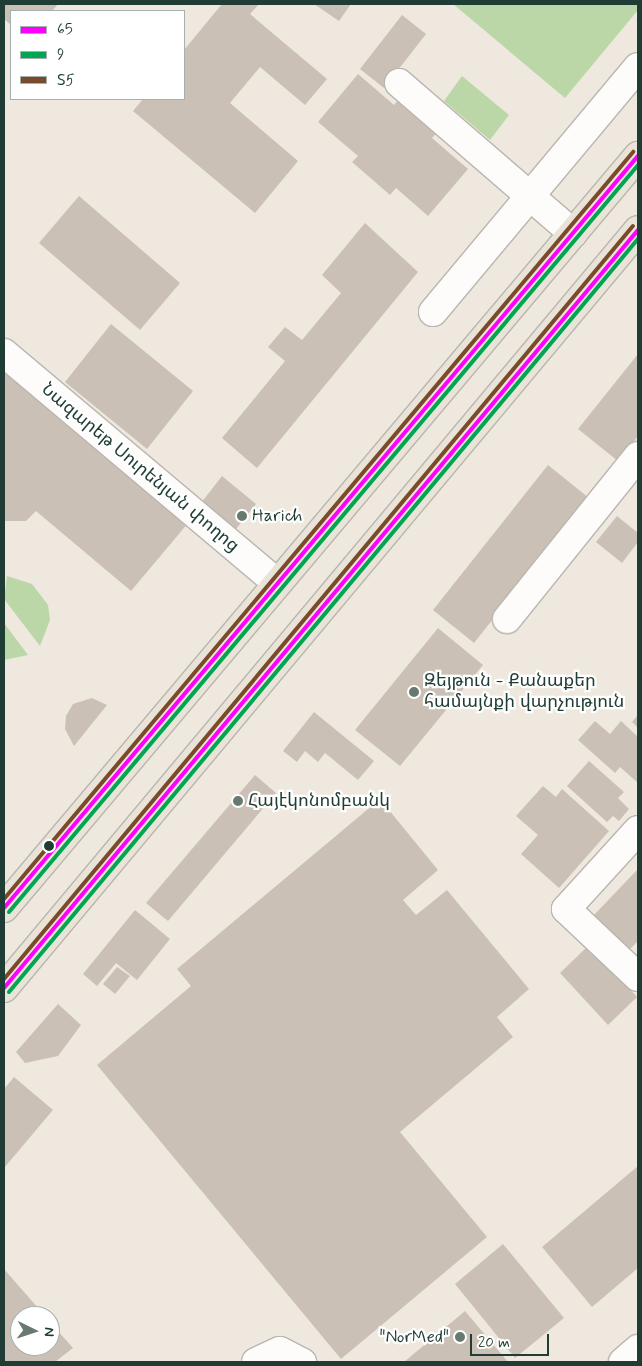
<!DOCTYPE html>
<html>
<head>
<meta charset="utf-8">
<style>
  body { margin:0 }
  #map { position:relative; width:642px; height:1366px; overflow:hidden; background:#efe8de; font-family:Mynerve,"Noto Sans Armenian",sans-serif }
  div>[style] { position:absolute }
  .green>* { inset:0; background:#bbd7a8 }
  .building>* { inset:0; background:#cbc0b6 }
  .roads { filter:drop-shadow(1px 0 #b9b6b0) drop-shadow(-1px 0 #b9b6b0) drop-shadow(0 1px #b9b6b0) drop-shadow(0 -1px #b9b6b0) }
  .minor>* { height:28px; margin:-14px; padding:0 14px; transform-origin:14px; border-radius:14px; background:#fdfcfa }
  .major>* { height:28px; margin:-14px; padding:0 14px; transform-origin:14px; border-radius:14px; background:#eae3d7 }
  .bus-1>* { height:4px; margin:-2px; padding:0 2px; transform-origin:2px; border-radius:2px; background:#f0f }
  .bus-2>* { height:4px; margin:-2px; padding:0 2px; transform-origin:2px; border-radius:2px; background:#00a651 }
  .bus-3>* { height:4px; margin:-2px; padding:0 2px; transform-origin:2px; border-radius:2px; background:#7a4b2a }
  .dots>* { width:14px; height:14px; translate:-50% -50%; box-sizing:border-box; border:2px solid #fff; border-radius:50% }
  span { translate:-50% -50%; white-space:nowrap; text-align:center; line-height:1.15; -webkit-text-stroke:4.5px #fff; paint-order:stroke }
  .street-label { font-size:18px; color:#1f3d34 }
  .poi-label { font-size:18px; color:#1f3d34 }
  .left { translate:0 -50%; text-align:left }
  .right { translate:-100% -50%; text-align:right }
  .frame { position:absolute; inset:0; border:5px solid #1f3d34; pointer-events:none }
  .legend { position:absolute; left:10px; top:10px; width:175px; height:90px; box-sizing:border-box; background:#fff; border:1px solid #a5b1ae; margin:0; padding:6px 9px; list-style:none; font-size:15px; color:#1f3d34 }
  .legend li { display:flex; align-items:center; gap:10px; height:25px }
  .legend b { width:25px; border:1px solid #a5b1ae }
  .north { position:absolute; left:10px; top:1306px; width:50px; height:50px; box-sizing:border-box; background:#fff; border:1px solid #a5b1ae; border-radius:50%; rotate:94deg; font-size:14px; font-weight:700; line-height:20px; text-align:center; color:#1f3d34 }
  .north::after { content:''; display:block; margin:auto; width:18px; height:22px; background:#687970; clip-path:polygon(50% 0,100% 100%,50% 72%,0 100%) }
  .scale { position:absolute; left:470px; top:1334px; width:79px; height:22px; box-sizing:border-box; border:2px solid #1f3d34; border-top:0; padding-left:6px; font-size:15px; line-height:18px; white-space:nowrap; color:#1f3d34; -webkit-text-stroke:4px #fff; paint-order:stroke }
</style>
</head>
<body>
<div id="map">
  <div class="green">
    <div style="clip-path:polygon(453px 4px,638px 4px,638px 10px,565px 98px)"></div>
    <div style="clip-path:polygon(462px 76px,509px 115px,490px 140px,444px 101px)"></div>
    <div style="clip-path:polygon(7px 576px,32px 584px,48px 605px,50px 620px,40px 646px,4px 599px)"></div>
    <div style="clip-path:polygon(4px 623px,28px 655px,4px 660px)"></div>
  </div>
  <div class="building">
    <div style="clip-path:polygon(4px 4px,58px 4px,52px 11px,11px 11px,11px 25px,4px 19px)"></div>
    <div style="clip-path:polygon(222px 4px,259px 4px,250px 14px,327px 79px,305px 105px,260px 67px,230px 103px,298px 161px,255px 213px,133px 111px,143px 99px,184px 99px,184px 50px)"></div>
    <div style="clip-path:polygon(314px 4px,351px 4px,339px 21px)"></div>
    <div style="clip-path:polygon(402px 15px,426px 34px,384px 88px,360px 69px)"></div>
    <div style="clip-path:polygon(358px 74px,394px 105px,400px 98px,438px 131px,432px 138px,468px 169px,428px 216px,396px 188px,390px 195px,352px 162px,358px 156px,318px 122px)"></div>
    <div style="clip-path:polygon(79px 196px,180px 283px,140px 330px,39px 243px)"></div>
    <div style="clip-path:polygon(365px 223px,418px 272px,257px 468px,222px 438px,285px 361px,268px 347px,285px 327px,302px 340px,341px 293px,322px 275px)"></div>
    <div style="clip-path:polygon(111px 324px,193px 391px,147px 449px,65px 382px)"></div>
    <div style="clip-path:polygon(638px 354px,638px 436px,618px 461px,578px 429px)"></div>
    <div style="clip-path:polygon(4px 364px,189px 522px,131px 591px,36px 511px,26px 521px,4px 521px)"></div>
    <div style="clip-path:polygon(548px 465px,589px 498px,474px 643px,433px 610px)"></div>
    <div style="clip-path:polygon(222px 476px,256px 504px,232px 534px,198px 507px)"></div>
    <div style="clip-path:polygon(617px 516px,638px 533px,638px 542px,622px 563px,596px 542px)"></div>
    <div style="clip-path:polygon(438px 628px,483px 665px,400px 766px,355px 730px)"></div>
    <div style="clip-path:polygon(92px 698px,107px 705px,74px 746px,65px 729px,66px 716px,73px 704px)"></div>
    <div style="clip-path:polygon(314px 712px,374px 761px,358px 780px,325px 753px,318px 762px,305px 751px,297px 762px,283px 751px)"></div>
    <div style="clip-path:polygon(638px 715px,638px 728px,632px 722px)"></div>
    <div style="clip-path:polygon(595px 721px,610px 734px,621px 721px,638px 737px,638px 783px,620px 767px,615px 773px,578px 740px)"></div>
    <div style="clip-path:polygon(589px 761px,624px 792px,618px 798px,629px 809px,619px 821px,613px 816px,607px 822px,567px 786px)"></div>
    <div style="clip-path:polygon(255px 775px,276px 793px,168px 921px,146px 903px)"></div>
    <div style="clip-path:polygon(543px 786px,556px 797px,562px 789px,609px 831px,559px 888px,521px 854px,538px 835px,516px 816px)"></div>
    <div style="clip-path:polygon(380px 799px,438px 870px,403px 900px,416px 915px,447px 890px,529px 989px,497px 1017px,513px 1037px,400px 1132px,487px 1237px,341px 1359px,97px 1065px,191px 986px,177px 969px)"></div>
    <div style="clip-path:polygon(638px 869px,638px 941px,628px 951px,593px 916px)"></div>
    <div style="clip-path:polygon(135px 910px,170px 939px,137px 980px,116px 963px,97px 986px,83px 974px)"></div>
    <div style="clip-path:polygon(589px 945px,637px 997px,608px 1025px,560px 973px)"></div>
    <div style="clip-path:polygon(117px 967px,130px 976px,115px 994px,103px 984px)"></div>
    <div style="clip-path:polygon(58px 1004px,81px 1025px,58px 1056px,25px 1063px,16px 1052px)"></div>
    <div style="clip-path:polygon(14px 1077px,53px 1110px,4px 1168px,4px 1089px)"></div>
    <div style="clip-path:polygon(638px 1166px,638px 1268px,592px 1307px,542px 1247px)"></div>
    <div style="clip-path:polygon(503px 1244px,564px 1318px,515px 1358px,455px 1284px)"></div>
    <div style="clip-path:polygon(4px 1269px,45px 1316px,20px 1316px,20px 1346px,50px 1346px,50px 1322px,73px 1348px,55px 1362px,4px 1362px)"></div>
    <div style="clip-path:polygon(465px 1311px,508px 1362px,404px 1362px)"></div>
  </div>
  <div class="roads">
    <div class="minor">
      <div style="left:399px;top:83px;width:230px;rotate:40.8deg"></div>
      <div style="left:433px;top:312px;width:319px;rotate:-50.1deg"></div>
      <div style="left:4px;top:353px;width:357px;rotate:40.1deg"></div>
      <div style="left:507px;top:619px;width:209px;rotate:-51.2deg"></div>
      <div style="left:638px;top:830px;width:107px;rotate:132.3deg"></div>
      <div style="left:566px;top:909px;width:99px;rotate:43.4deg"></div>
      <div style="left:256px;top:1362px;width:26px;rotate:-25deg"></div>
      <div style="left:280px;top:1351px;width:25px;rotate:27deg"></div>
      <div style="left:623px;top:1362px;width:20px;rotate:-41deg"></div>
    </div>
    <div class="major">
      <div style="left:4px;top:908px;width:984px;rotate:-49.87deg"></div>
      <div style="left:4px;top:988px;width:988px;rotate:-50.09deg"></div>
    </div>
  </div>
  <div class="bus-1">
    <div style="left:4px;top:908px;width:984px;rotate:-49.87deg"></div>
    <div style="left:4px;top:988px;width:988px;rotate:-50.09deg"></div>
  </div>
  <div class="bus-2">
    <div style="left:9px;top:912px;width:977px;rotate:-49.9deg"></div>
    <div style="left:9px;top:992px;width:981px;rotate:-50.13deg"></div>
  </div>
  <div class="bus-3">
    <div style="left:4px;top:899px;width:977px;rotate:-49.9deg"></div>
    <div style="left:4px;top:979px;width:981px;rotate:-50.13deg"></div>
  </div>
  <div class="dots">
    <div style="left:242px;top:516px;background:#687970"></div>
    <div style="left:414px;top:692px;background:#687970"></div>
    <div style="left:238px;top:801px;background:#687970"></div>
    <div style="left:49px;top:846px;background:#1f3d34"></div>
    <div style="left:460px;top:1337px;background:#687970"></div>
  </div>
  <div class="street-label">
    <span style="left:140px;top:468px;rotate:40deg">Նազարեթ Սուրենյան փողոց</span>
  </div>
  <div class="poi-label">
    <span class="left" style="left:252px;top:516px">Harich</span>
    <span class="left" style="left:424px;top:692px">Զեյթուն - Քանաքեր<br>համայնքի վարչություն</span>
    <span class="left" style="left:248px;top:801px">Հայէկոնոմբանկ</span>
    <span class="right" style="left:449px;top:1337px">"NorMed"</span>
  </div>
  <div class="frame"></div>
  <ul class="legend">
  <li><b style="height:6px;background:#f0f"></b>65</li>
  <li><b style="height:6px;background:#00a651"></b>9</li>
  <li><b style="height:6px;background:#7a4b2a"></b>Տ5</li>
  </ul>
  <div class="north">N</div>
  <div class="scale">20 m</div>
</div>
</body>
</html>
